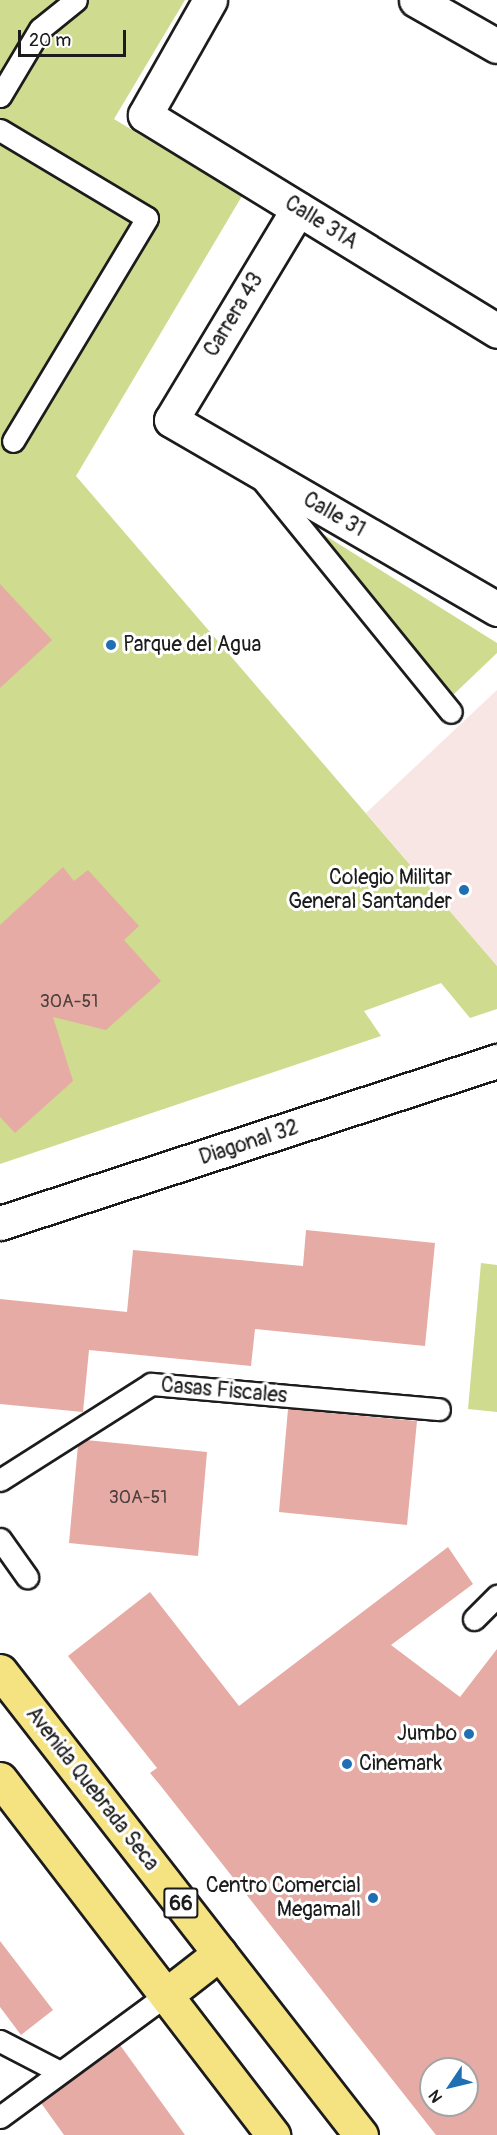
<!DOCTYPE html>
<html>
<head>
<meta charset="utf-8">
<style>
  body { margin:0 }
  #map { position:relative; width:497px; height:2135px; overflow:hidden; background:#fff; font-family:Pangolin,sans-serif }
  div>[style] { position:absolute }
  .built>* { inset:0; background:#f8e6e4 }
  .green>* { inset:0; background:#cfdb8e }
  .building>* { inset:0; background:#e6aba4 }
  .roads { filter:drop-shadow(2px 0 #1c1c1c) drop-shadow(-2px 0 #1c1c1c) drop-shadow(0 2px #1c1c1c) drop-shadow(0 -2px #1c1c1c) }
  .lane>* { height:21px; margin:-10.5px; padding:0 10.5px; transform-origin:10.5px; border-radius:10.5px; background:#fff }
  .street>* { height:33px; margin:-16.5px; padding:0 16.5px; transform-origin:16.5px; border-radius:16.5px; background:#fff }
  .secondary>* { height:33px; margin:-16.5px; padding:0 16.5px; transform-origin:16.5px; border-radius:16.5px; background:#fff }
  .highway>* { height:33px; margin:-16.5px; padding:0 16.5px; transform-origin:16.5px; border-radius:16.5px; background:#f5e382 }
  .dots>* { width:16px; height:16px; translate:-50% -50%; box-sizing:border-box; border:3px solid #fff; border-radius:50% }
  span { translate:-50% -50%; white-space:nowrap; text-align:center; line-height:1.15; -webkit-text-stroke:6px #fff; paint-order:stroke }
  .number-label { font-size:18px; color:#4e403e }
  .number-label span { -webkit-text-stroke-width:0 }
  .shield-label span { padding:2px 4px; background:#fff; border:2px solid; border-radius:4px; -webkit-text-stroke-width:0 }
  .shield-label { font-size:20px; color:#1c1c1c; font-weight:700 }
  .street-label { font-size:21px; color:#1c1c1c }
  .poi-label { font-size:21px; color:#1c1c1c }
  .left { translate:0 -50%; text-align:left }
  .right { translate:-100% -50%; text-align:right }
  .north { position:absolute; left:419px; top:2057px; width:60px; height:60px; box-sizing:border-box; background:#fff; border:2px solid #a4a4a4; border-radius:50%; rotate:235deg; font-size:16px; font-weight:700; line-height:24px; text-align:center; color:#1c1c1c }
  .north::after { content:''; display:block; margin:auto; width:21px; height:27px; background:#1f6fb2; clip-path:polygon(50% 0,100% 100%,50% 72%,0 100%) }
  .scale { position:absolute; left:18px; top:30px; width:108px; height:27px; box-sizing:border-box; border:3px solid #1c1c1c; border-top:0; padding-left:8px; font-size:18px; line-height:21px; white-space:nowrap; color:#1c1c1c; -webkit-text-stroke:4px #fff; paint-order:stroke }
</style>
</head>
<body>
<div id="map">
  <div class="built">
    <div style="clip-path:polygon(497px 690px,497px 966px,366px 813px)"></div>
  </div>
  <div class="green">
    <div style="clip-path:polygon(0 0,185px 0,114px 119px,242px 196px,76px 476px,497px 966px,497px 1009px,470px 1018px,441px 983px,364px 1011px,381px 1036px,0 1164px)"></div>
    <div style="clip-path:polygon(318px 531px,497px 643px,497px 653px,452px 696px)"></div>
    <div style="clip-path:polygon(481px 1263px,497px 1265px,497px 1412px,468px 1409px)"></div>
  </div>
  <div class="building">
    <div style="clip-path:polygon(0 584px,52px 640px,0 688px)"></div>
    <div style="clip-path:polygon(63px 867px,74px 881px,88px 870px,139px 926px,124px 940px,161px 981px,106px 1030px,53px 1017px,73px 1081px,15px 1133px,0 1117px,0 925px)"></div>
    <div style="clip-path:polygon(306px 1230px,435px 1243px,425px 1346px,255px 1329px,251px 1366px,89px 1350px,83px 1412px,0 1404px,0 1299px,127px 1312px,133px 1250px,303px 1266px)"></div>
    <div style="clip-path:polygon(288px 1409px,417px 1421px,407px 1525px,279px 1512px)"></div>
    <div style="clip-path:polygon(86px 1440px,207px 1452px,198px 1556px,69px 1543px,78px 1445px)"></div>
    <div style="clip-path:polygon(evenodd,448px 1547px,473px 1584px,391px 1645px,460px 1697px,497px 1649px,497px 2135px,436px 2135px,160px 1785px,150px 1773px,157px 1768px,68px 1656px,150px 1592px,239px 1706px,448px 1547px,431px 2069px,467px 2069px,467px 2105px,431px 2105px,431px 2069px)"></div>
    <div style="clip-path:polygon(0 1941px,53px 2010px,21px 2035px,0 2007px)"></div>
    <div style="clip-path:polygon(120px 2045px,185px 2135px,64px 2135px,41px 2103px)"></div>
  </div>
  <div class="roads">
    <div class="lane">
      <div style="left:0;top:96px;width:78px;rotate:-59.2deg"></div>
      <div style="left:40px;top:29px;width:46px;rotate:-38.9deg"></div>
      <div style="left:0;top:130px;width:171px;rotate:30.9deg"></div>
      <div style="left:147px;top:218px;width:260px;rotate:121deg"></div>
      <div style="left:264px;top:482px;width:296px;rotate:50.9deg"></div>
      <div style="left:0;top:1480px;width:179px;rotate:-32.4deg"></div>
      <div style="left:151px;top:1384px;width:289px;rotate:5deg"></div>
      <div style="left:0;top:1539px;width:47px;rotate:54.6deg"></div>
      <div style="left:474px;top:1619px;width:33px;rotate:-45deg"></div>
      <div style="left:0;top:2041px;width:65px;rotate:27.3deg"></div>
      <div style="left:0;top:2117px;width:206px;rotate:-36.3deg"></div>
    </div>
    <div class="street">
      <div style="left:210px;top:0;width:132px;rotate:119.5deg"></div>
      <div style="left:145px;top:115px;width:413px;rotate:31.5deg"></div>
      <div style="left:298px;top:209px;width:246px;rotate:121deg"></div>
      <div style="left:171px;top:420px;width:377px;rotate:30.1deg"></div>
      <div style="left:0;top:1223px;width:523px;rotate:-18.05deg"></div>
    </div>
    <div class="secondary">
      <div style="left:416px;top:0;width:93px;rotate:29.6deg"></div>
    </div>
    <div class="highway">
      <div style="left:0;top:1671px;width:588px;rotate:52.12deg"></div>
      <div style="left:0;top:1779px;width:449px;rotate:52.5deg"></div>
      <div style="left:166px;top:1995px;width:68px;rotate:-37.9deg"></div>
    </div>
  </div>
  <div class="dots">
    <div style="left:111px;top:645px;background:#1f6fb2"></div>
    <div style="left:464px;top:890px;background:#1f6fb2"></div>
    <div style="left:469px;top:1734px;background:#1f6fb2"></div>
    <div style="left:347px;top:1764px;background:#1f6fb2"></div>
    <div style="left:373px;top:1898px;background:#1f6fb2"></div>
  </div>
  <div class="number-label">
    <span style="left:69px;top:1002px">30A-51</span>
    <span style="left:138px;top:1498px">30A-51</span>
  </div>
  <div class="shield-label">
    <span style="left:181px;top:1903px">66</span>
  </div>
  <div class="street-label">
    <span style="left:321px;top:223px;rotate:32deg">Calle 31A</span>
    <span style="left:234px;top:315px;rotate:-59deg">Carrera 43</span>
    <span style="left:334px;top:515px;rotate:30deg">Calle 31</span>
    <span style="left:249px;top:1143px;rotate:-18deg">Diagonal 32</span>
    <span style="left:224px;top:1391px;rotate:5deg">Casas Fiscales</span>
    <span style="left:92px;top:1789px;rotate:52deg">Avenida Quebrada Seca</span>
  </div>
  <div class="poi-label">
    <span class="left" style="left:123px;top:645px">Parque del Agua</span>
    <span class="right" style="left:452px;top:890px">Colegio Militar<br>General Santander</span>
    <span class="right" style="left:457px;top:1734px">Jumbo</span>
    <span class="left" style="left:359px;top:1764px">Cinemark</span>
    <span class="right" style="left:361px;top:1898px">Centro Comercial<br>Megamall</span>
  </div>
  <div class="north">N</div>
  <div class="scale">20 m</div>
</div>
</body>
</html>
